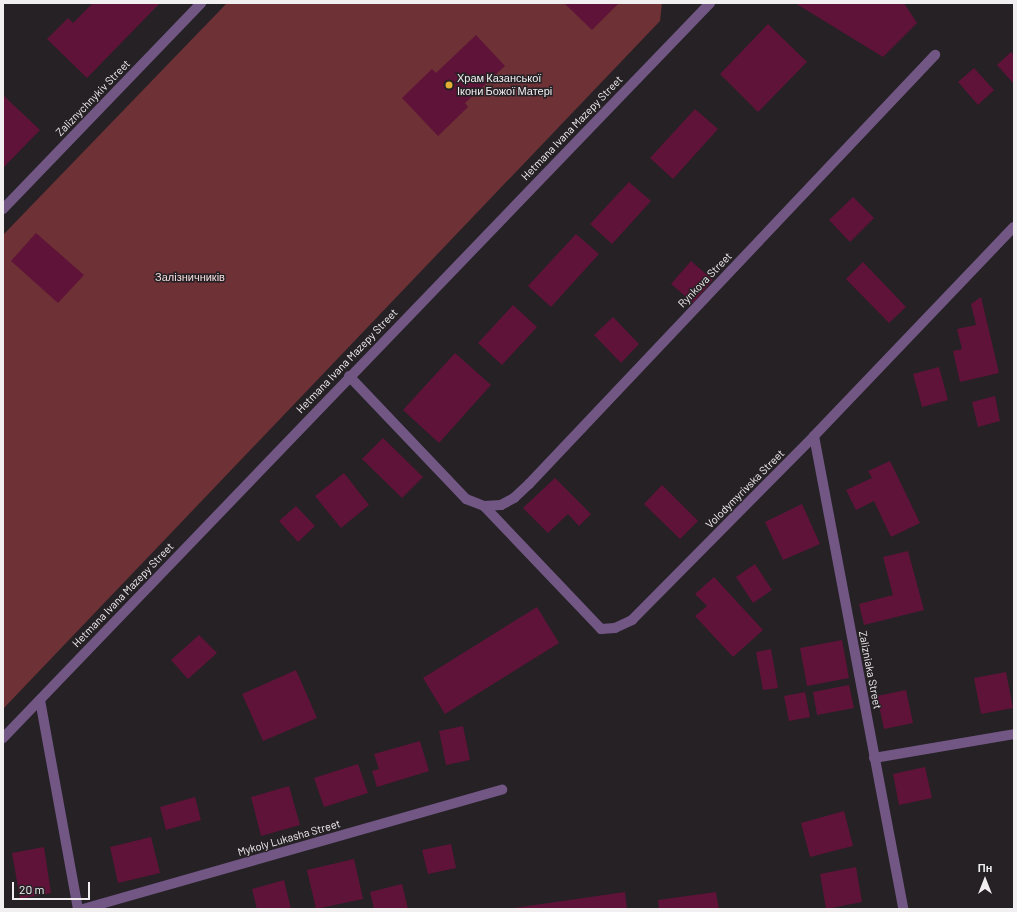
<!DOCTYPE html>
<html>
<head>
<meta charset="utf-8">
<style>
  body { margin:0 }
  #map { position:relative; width:1017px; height:912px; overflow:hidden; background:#252125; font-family:Barlow,sans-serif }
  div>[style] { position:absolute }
  .green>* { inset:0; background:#6e3136 }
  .building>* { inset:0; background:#601339 }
  .minor>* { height:10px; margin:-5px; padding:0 5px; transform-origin:5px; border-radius:5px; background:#725785 }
  .dots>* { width:11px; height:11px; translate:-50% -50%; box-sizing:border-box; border:2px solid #252125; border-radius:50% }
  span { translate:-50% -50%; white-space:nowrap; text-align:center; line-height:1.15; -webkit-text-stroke:3px #252125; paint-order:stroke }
  .poi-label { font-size:11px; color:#f2eff1 }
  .left { translate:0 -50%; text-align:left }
  .street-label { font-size:11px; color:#f2eff1 }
  .park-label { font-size:11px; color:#f4dada }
  .frame { position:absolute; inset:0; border:4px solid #f2eff1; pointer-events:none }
  .north { position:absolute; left:965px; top:860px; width:40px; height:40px; -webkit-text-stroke:3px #252125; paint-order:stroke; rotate:0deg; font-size:11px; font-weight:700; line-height:16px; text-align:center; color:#f2eff1 }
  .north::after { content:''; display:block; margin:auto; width:14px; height:18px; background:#f2eff1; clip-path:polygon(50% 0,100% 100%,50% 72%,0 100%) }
  .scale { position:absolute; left:12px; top:882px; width:78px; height:18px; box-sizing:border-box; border:2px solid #f2eff1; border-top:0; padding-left:5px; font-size:12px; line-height:14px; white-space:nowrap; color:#f2eff1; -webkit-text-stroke:3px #252125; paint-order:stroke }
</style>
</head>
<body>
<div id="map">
  <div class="green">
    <div style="clip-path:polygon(227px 3px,662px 3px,660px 21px,3px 709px,3px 235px)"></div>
  </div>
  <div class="building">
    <div style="clip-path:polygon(93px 3px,160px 3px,87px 78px,47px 39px,68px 18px,73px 23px)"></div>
    <div style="clip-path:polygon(564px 3px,619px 3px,592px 30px)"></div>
    <div style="clip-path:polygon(795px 3px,904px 3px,917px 23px,883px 57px)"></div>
    <div style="clip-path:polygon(768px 24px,807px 62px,758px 112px,720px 74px)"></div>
    <div style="clip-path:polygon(476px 35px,505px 66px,465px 103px,468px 107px,438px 136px,402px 98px,432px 69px,436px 73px)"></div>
    <div style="clip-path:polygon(1011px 52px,1014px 55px,1014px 84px,997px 65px)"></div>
    <div style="clip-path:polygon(974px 68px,994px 90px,978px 105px,958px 82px)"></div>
    <div style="clip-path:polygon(3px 95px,40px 130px,3px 168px)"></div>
    <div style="clip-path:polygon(695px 109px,718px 129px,673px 179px,650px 158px)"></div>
    <div style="clip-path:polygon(629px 182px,651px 201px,612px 244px,590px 224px)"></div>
    <div style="clip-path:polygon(853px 197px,874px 218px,850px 242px,829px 220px)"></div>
    <div style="clip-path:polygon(36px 233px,84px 275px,58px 303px,11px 261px)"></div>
    <div style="clip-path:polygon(576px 234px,599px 254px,551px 307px,528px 286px)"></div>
    <div style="clip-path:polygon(691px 261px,713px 280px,693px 303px,671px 284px)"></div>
    <div style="clip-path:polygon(863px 262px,906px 307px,889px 323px,846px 279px)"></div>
    <div style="clip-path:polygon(981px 297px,999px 373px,960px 382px,953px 351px,962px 349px,957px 329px,976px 325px,971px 304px)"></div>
    <div style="clip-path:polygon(513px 305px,537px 327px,502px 365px,478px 343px)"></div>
    <div style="clip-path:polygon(613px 317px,639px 344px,621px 363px,594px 335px)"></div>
    <div style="clip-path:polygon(455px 353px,491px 385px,439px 443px,403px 410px)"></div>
    <div style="clip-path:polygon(939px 367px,948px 400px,922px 407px,913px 374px)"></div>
    <div style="clip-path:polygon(995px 396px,1000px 421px,978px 427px,972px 402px)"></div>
    <div style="clip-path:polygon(383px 438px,423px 477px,402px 498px,362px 459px)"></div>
    <div style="clip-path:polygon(890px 461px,920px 523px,891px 537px,874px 501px,856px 510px,846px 490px,872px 478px,868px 471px)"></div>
    <div style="clip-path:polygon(344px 473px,369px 505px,341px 528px,315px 496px)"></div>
    <div style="clip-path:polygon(555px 478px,591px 514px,579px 526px,568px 514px,548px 533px,523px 508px)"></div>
    <div style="clip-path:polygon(662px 485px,698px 521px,680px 539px,644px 504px)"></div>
    <div style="clip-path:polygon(802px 504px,820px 544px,783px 560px,765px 522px)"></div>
    <div style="clip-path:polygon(296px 506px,315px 526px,298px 542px,279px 521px)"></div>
    <div style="clip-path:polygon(908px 551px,924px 610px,864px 625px,859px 604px,893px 595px,883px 557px)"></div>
    <div style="clip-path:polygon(755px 564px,772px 590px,753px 603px,736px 577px)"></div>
    <div style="clip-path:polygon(714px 577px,763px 630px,733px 657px,695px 616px,707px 606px,695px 594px)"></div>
    <div style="clip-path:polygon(537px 607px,559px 643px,445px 714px,423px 678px)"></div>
    <div style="clip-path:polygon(199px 635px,217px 653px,188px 679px,171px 660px)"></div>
    <div style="clip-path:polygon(842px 640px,849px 678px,807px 686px,800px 648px)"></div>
    <div style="clip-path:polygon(771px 649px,778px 688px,763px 690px,756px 652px)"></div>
    <div style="clip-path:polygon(296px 670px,317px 718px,263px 741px,242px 694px)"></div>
    <div style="clip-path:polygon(1006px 672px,1013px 708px,981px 714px,974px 678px)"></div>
    <div style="clip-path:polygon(849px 685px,854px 708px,817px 715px,813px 692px)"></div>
    <div style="clip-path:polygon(906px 690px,913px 723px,884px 729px,877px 696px)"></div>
    <div style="clip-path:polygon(805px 692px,810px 717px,789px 721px,784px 696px)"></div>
    <div style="clip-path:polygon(463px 726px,470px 760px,446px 765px,439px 731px)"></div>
    <div style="clip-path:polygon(420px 741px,429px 771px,377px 787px,372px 771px,379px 769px,374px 754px)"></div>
    <div style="clip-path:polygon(358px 764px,368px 793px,324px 807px,314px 778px)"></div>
    <div style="clip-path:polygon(925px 767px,932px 798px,899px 805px,893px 774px)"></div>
    <div style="clip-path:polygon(289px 786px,300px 825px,261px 836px,251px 797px)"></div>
    <div style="clip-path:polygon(195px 797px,201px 820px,166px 830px,160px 807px)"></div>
    <div style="clip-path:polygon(844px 811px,853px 846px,810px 857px,801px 823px)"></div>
    <div style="clip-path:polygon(151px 837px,160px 873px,118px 883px,110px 847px)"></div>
    <div style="clip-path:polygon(451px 844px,456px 868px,428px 874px,422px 850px)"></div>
    <div style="clip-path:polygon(44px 847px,51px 893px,20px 899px,12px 853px)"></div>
    <div style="clip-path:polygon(354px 859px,363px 899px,316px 909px,307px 870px)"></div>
    <div style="clip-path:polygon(856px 867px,862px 902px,826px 909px,820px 874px)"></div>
    <div style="clip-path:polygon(284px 880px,291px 909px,257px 909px,252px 889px)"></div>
    <div style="clip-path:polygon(402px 884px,408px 909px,374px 909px,370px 892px)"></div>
    <div style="clip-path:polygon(625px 892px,627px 909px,514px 909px,514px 908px)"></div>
    <div style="clip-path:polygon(716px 892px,719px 909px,659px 909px,658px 900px)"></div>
  </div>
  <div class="minor">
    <div style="left:3px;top:209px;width:286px;rotate:-46.1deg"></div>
    <div style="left:349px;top:376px;width:170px;rotate:46.4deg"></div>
    <div style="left:466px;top:499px;width:19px;rotate:21deg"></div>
    <div style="left:484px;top:506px;width:170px;rotate:46.4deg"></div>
    <div style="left:601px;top:629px;width:14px;rotate:-4deg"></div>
    <div style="left:615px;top:628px;width:19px;rotate:-25deg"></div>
    <div style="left:632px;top:620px;width:259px;rotate:-45.3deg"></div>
    <div style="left:814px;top:436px;width:289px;rotate:-46.3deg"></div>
    <div style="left:814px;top:436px;width:481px;rotate:79.3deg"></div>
    <div style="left:484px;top:506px;width:17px;rotate:-3deg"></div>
    <div style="left:501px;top:505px;width:15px;rotate:-28deg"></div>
    <div style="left:514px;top:498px;width:21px;rotate:-43deg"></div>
    <div style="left:529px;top:484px;width:591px;rotate:-46.58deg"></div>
    <div style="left:40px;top:700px;width:212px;rotate:79.7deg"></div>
    <div style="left:3px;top:738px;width:1020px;rotate:-46.11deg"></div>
    <div style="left:874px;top:758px;width:142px;rotate:-9.7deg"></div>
    <div style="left:83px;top:909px;width:436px;rotate:-15.9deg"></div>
  </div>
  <div class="dots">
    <div style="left:449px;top:85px;background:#e2af34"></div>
  </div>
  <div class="poi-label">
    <span class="left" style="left:457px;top:85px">Храм Казанської<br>Ікони Божої Матері</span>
  </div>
  <div class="street-label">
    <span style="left:93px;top:98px;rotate:-46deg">Zaliznychnykiv Street</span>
    <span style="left:572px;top:128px;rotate:-46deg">Hetmana Ivana Mazepy Street</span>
    <span style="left:705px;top:280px;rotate:-46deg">Rynkova Street</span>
    <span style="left:347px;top:361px;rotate:-46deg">Hetmana Ivana Mazepy Street</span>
    <span style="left:745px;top:489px;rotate:-45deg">Volodymyrivska Street</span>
    <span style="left:123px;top:595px;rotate:-46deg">Hetmana Ivana Mazepy Street</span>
    <span style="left:870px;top:670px;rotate:79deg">Zalizniaka Street</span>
    <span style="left:289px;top:838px;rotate:-16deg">Mykoly Lukasha Street</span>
  </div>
  <div class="park-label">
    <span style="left:190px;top:277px">Залізничників</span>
  </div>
  <div class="frame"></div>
  <div class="north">Пн</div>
  <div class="scale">20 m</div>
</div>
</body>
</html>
